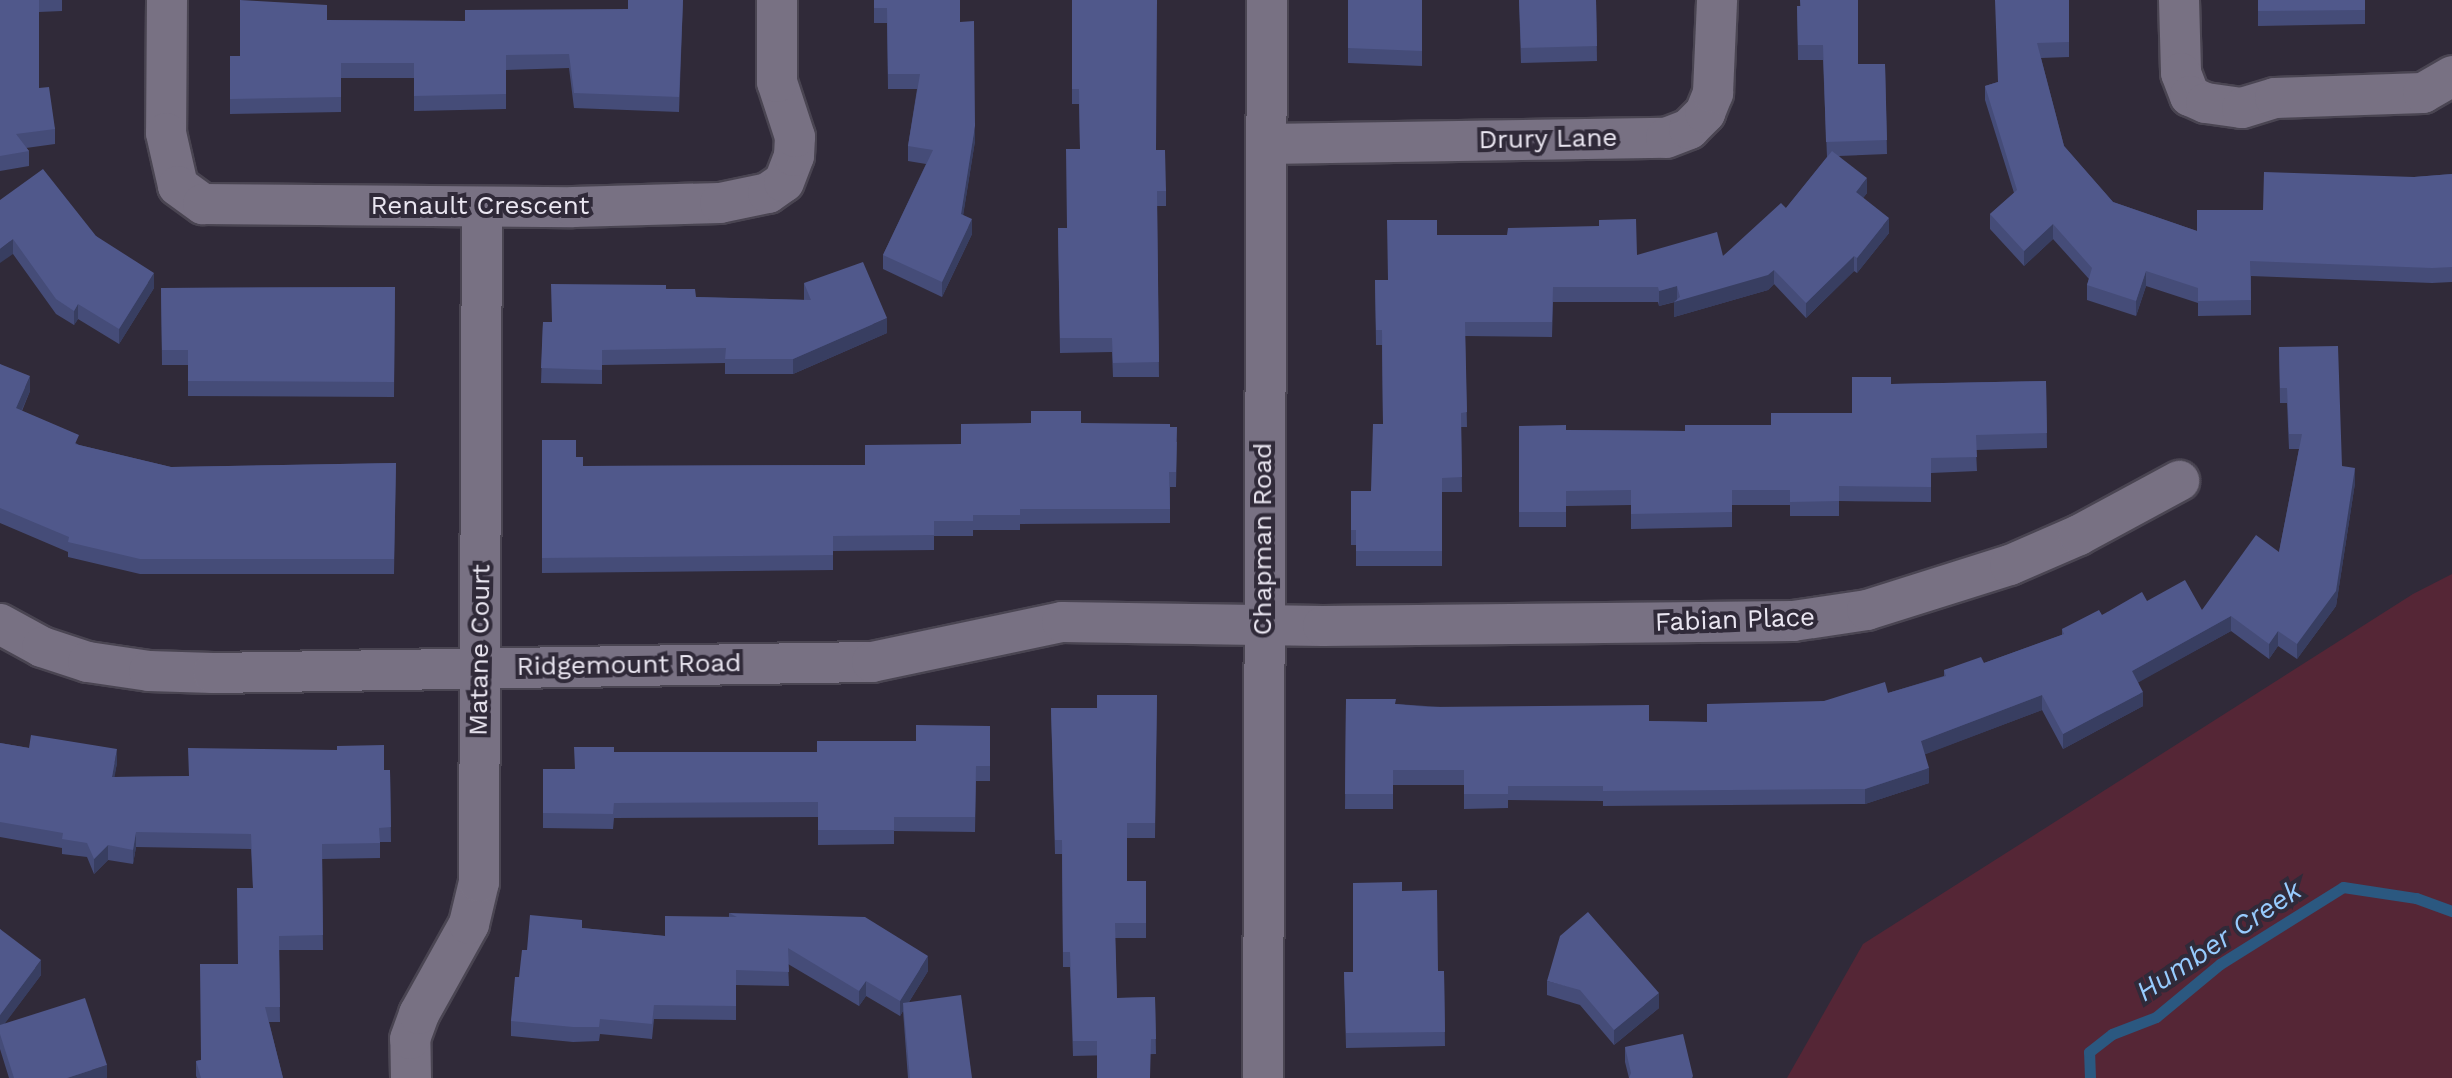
<!DOCTYPE html>
<html>
<head>
<meta charset="utf-8">
<style>
  body { margin:0 }
  #map { position:relative; width:2452px; height:1078px; overflow:hidden; background:#302a39; font-family:"Work Sans",sans-serif }
  div>[style] { position:absolute }
  .green>* { inset:0; background:#552636 }
  .stream>* { height:11px; margin:-5.5px; padding:0 5.5px; transform-origin:5.5px; border-radius:5.5px; background:#2b5880 }
  .roads { filter:drop-shadow(2px 0 #4a4552) drop-shadow(-2px 0 #4a4552) drop-shadow(0 2px #4a4552) drop-shadow(0 -2px #4a4552) }
  .minor>* { height:40px; margin:-20px; padding:0 20px; transform-origin:20px; border-radius:20px; background:#787183 }
  .wall>* { inset:0; background:#454c78 }
  .shaded-wall>* { inset:0; background:#383e61 }
  .building>* { inset:0; background:#50588b }
  span { translate:-50% -50%; white-space:nowrap; text-align:center; line-height:1.15; -webkit-text-stroke:8px #302a39; paint-order:stroke }
  .street-label { font-size:26px; color:#eae6f1 }
  .water-label { font-size:28px; color:#97cbfe; font-style:italic }
</style>
</head>
<body>
<div id="map">
  <div class="green">
    <div style="clip-path:polygon(2452px 574px,2452px 1078px,1787px 1078px,1863px 944px,2413px 594px)"></div>
  </div>
  <div class="stream">
    <div style="left:2090px;top:1078px;width:26px;rotate:-92deg"></div>
    <div style="left:2089px;top:1052px;width:29px;rotate:-38deg"></div>
    <div style="left:2112px;top:1034px;width:47px;rotate:-21.1deg"></div>
    <div style="left:2156px;top:1017px;width:83px;rotate:-39.6deg"></div>
    <div style="left:2220px;top:964px;width:145px;rotate:-32deg"></div>
    <div style="left:2343px;top:887px;width:74px;rotate:8.6deg"></div>
    <div style="left:2416px;top:898px;width:38px;rotate:20deg"></div>
  </div>
  <div class="roads">
    <div class="minor">
      <div style="left:167px;top:0;width:133px;rotate:90.4deg"></div>
      <div style="left:166px;top:133px;width:54px;rotate:77.2deg"></div>
      <div style="left:178px;top:186px;width:31px;rotate:36deg"></div>
      <div style="left:203px;top:204px;width:370px;rotate:0.5deg"></div>
      <div style="left:573px;top:207px;width:147px;rotate:-1.6deg"></div>
      <div style="left:720px;top:203px;width:49px;rotate:-11.8deg"></div>
      <div style="left:768px;top:193px;width:19px;rotate:-35deg"></div>
      <div style="left:784px;top:182px;width:28px;rotate:-69deg"></div>
      <div style="left:794px;top:156px;width:19px;rotate:-87deg"></div>
      <div style="left:795px;top:137px;width:58px;rotate:-108.1deg"></div>
      <div style="left:777px;top:82px;width:82px;rotate:-90deg"></div>
      <div style="left:2179px;top:0;width:73px;rotate:88.4deg"></div>
      <div style="left:2181px;top:73px;width:25px;rotate:69deg"></div>
      <div style="left:2190px;top:96px;width:17px;rotate:24deg"></div>
      <div style="left:2206px;top:103px;width:36px;rotate:8deg"></div>
      <div style="left:2242px;top:108px;width:34px;rotate:-17deg"></div>
      <div style="left:2275px;top:98px;width:148px;rotate:-1.9deg"></div>
      <div style="left:2423px;top:93px;width:34px;rotate:-30deg"></div>
      <div style="left:1267px;top:144px;width:399px;rotate:-0.9deg"></div>
      <div style="left:1666px;top:138px;width:25px;rotate:-21deg"></div>
      <div style="left:1689px;top:129px;width:23px;rotate:-45deg"></div>
      <div style="left:1705px;top:113px;width:22px;rotate:-68deg"></div>
      <div style="left:1713px;top:93px;width:93px;rotate:-87.5deg"></div>
      <div style="left:0;top:624px;width:48px;rotate:28.7deg"></div>
      <div style="left:42px;top:647px;width:48px;rotate:18.1deg"></div>
      <div style="left:88px;top:662px;width:62px;rotate:8.4deg"></div>
      <div style="left:149px;top:671px;width:64px;rotate:1.8deg"></div>
      <div style="left:213px;top:673px;width:659px;rotate:-0.96deg"></div>
      <div style="left:872px;top:662px;width:194px;rotate:-11.9deg"></div>
      <div style="left:1062px;top:622px;width:261px;rotate:0.9deg"></div>
      <div style="left:1323px;top:626px;width:470px;rotate:-0.6deg"></div>
      <div style="left:1793px;top:621px;width:75px;rotate:-8.5deg"></div>
      <div style="left:1867px;top:610px;width:150px;rotate:-17.5deg"></div>
      <div style="left:2010px;top:565px;width:75px;rotate:-23.5deg"></div>
      <div style="left:2079px;top:535px;width:114px;rotate:-28.4deg"></div>
      <div style="left:411px;top:1078px;width:39px;rotate:-91deg"></div>
      <div style="left:410px;top:1039px;width:27px;rotate:-70deg"></div>
      <div style="left:419px;top:1014px;width:103px;rotate:-60.9deg"></div>
      <div style="left:469px;top:924px;width:43px;rotate:-76.6deg"></div>
      <div style="left:479px;top:882px;width:675px;rotate:-89.75deg"></div>
      <div style="left:1263px;top:1078px;width:1078px;rotate:-89.79deg"></div>
    </div>
  </div>
  <div class="wall">
    <div style="clip-path:polygon(0 0,62px 0,62px 11px,39px 12px,39px 88px,55px 129px,55px 144px,26px 148px,29px 151px,29px 166px,0 171px)"></div>
    <div style="clip-path:polygon(683px 0,679px 112px,574px 108px,569px 68px,506px 70px,506px 109px,414px 111px,414px 78px,341px 78px,341px 112px,230px 114px,230px 56px,240px 56px,327px 20px,465px 21px,628px 9px)"></div>
    <div style="clip-path:polygon(874px 0,960px 22px,975px 141px,963px 215px,972px 234px,942px 297px,883px 269px,883px 255px,926px 164px,908px 161px,908px 146px,917px 89px,888px 89px,887px 23px,874px 23px)"></div>
    <div style="clip-path:polygon(1072px 0,1156px 150px,1166px 191px,1166px 206px,1157px 206px,1159px 377px,1113px 377px,1112px 352px,1060px 353px,1058px 228px,1067px 228px,1080px 149px,1079px 104px,1072px 104px)"></div>
    <div style="clip-path:polygon(1348px 0,1422px 0,1422px 66px,1348px 63px)"></div>
    <div style="clip-path:polygon(1519px 0,1596px 0,1597px 61px,1521px 63px)"></div>
    <div style="clip-path:polygon(1800px 0,1858px 0,1858px 64px,1885px 64px,1887px 154px,1839px 156px,1867px 193px,1863px 198px,1889px 233px,1857px 273px,1854px 271px,1806px 318px,1774px 284px,1768px 290px,1674px 317px,1675px 302px,1659px 306px,1658px 302px,1553px 302px,1552px 337px,1465px 336px,1467px 427px,1461px 427px,1462px 492px,1442px 492px,1442px 566px,1356px 566px,1356px 545px,1351px 545px,1351px 491px,1371px 491px,1383px 424px,1382px 345px,1376px 345px,1375px 280px,1388px 280px,1437px 235px,1637px 255px,1723px 256px,1786px 208px,1827px 157px,1823px 60px,1798px 60px,1797px 6px,1800px 6px)"></div>
    <div style="clip-path:polygon(2069px 0,2069px 57px,2041px 58px,2064px 146px,2113px 202px,2197px 231px,2263px 210px,2414px 177px,2452px 174px,2452px 282px,2432px 283px,2251px 276px,2251px 315px,2198px 316px,2198px 303px,2146px 286px,2136px 316px,2087px 300px,2087px 285px,2089px 279px,2053px 239px,2024px 266px,1990px 229px,1990px 214px,2014px 193px,1985px 100px,1985px 86px,1998px 82px)"></div>
    <div style="clip-path:polygon(2258px 0,2365px 0,2365px 24px,2258px 26px)"></div>
    <div style="clip-path:polygon(0 200px,96px 236px,154px 288px,119px 344px,78px 319px,74px 325px,56px 314px,13px 254px)"></div>
    <div style="clip-path:polygon(804px 283px,887px 333px,793px 374px,725px 374px,725px 363px,602px 365px,602px 384px,541px 383px,543px 322px,552px 322px,666px 289px,696px 297px,804px 300px)"></div>
    <div style="clip-path:polygon(395px 287px,394px 397px,188px 396px,188px 365px,162px 365px,161px 288px)"></div>
    <div style="clip-path:polygon(2279px 347px,2342px 466px,2355px 483px,2336px 606px,2297px 659px,2278px 646px,2269px 659px,2231px 631px,2138px 682px,2143px 706px,2063px 749px,2042px 710px,1925px 754px,1929px 783px,1865px 804px,1603px 806px,1603px 801px,1508px 800px,1508px 808px,1464px 809px,1464px 785px,1393px 785px,1393px 809px,1345px 809px,1346px 699px,1396px 704px,1649px 721px,1707px 722px,1824px 701px,1888px 693px,1944px 676px,1944px 670px,1984px 663px,2062px 635px,2062px 629px,2102px 615px,2147px 601px,2202px 610px,2279px 552px,2299px 449px,2289px 449px,2287px 403px,2280px 403px)"></div>
    <div style="clip-path:polygon(0 364px,30px 391px,22px 411px,79px 445px,171px 467px,396px 463px,394px 574px,140px 574px,68px 557px,68px 552px,0 523px)"></div>
    <div style="clip-path:polygon(2046px 381px,2047px 448px,1976px 450px,1977px 471px,1931px 473px,1931px 502px,1839px 501px,1839px 516px,1790px 516px,1790px 505px,1732px 505px,1732px 527px,1631px 529px,1631px 505px,1566px 506px,1566px 527px,1519px 527px,1519px 426px,1566px 430px,1685px 431px,1771px 425px,1852px 413px,1891px 384px)"></div>
    <div style="clip-path:polygon(1081px 423px,1177px 442px,1176px 487px,1170px 487px,1170px 523px,1020px 524px,1020px 530px,973px 530px,973px 536px,934px 536px,934px 550px,833px 551px,833px 570px,542px 573px,542px 440px,576px 457px,583px 466px,865px 465px,961px 444px)"></div>
    <div style="clip-path:polygon(1157px 695px,1155px 838px,1127px 838px,1127px 881px,1146px 881px,1146px 938px,1115px 938px,1117px 998px,1155px 997px,1156px 1054px,1073px 1056px,1070px 967px,1063px 967px,1062px 854px,1055px 854px,1051px 708px,1097px 708px)"></div>
    <div style="clip-path:polygon(990px 726px,990px 781px,976px 781px,975px 832px,894px 831px,894px 844px,818px 845px,818px 817px,614px 818px,613px 829px,543px 828px,543px 769px,574px 769px,614px 752px,817px 752px,916px 741px)"></div>
    <div style="clip-path:polygon(0 743px,117px 763px,114px 777px,188px 776px,390px 770px,391px 842px,380px 842px,380px 858px,322px 859px,323px 950px,279px 950px,280px 1022px,269px 1022px,283px 1078px,197px 1078px,196px 1076px,196px 1061px,201px 1060px,238px 964px,253px 888px,251px 849px,136px 847px,133px 864px,108px 860px,94px 874px,87px 857px,62px 854px,62px 848px,0 837px)"></div>
    <div style="clip-path:polygon(1402px 891px,1438px 971px,1444px 971px,1445px 1046px,1346px 1048px,1344px 972px,1353px 972px)"></div>
    <div style="clip-path:polygon(729px 913px,928px 971px,909px 1002px,972px 1078px,908px 1078px,903px 1011px,900px 1016px,866px 996px,859px 1006px,788px 964px,789px 986px,736px 985px,736px 1020px,654px 1019px,652px 1039px,600px 1034px,599px 1041px,573px 1042px,511px 1036px,511px 1021px,519px 977px,582px 928px,665px 936px,729px 917px)"></div>
    <div style="clip-path:polygon(0 929px,41px 975px,4px 1024px,107px 1078px,9px 1078px,0 1049px)"></div>
    <div style="clip-path:polygon(1547px 981px,1659px 1008px,1614px 1045px,1580px 1005px,1547px 995px)"></div>
    <div style="clip-path:polygon(1625px 1047px,1693px 1078px,1629px 1078px,1625px 1062px)"></div>
  </div>
  <div class="shaded-wall">
    <div style="clip-path:polygon(975px 126px,975px 141px,961px 229px,961px 214px)"></div>
    <div style="clip-path:polygon(1867px 178px,1867px 193px,1856px 207px,1856px 192px)"></div>
    <div style="clip-path:polygon(1889px 218px,1889px 233px,1857px 273px,1857px 258px)"></div>
    <div style="clip-path:polygon(972px 219px,972px 234px,942px 297px,942px 282px)"></div>
    <div style="clip-path:polygon(2053px 224px,2053px 239px,2024px 266px,2024px 251px)"></div>
    <div style="clip-path:polygon(13px 239px,13px 254px,0 263px,0 249px)"></div>
    <div style="clip-path:polygon(1854px 256px,1854px 271px,1806px 318px,1806px 303px)"></div>
    <div style="clip-path:polygon(1774px 270px,1774px 284px,1768px 290px,1674px 317px,1674px 302px)"></div>
    <div style="clip-path:polygon(2146px 271px,2146px 286px,2136px 316px,2136px 301px)"></div>
    <div style="clip-path:polygon(154px 273px,154px 288px,119px 344px,119px 329px)"></div>
    <div style="clip-path:polygon(1677px 286px,1677px 301px,1659px 306px,1659px 291px)"></div>
    <div style="clip-path:polygon(78px 304px,78px 319px,74px 325px,74px 311px)"></div>
    <div style="clip-path:polygon(887px 318px,887px 333px,793px 374px,793px 359px)"></div>
    <div style="clip-path:polygon(30px 376px,30px 391px,16px 423px,16px 408px)"></div>
    <div style="clip-path:polygon(2355px 468px,2355px 483px,2336px 606px,2297px 659px,2297px 644px)"></div>
    <div style="clip-path:polygon(2231px 616px,2231px 631px,2132px 686px,2132px 671px)"></div>
    <div style="clip-path:polygon(2278px 631px,2278px 646px,2269px 659px,2269px 644px)"></div>
    <div style="clip-path:polygon(2143px 692px,2143px 706px,2063px 749px,2063px 734px)"></div>
    <div style="clip-path:polygon(2042px 695px,2042px 710px,1921px 756px,1921px 741px)"></div>
    <div style="clip-path:polygon(117px 749px,117px 763px,112px 792px,112px 777px)"></div>
    <div style="clip-path:polygon(1929px 768px,1929px 783px,1865px 804px,1865px 789px)"></div>
    <div style="clip-path:polygon(136px 832px,136px 847px,133px 864px,133px 850px)"></div>
    <div style="clip-path:polygon(108px 845px,108px 860px,94px 874px,94px 859px)"></div>
    <div style="clip-path:polygon(928px 956px,928px 971px,904px 1010px,903px 1003px,903px 1011px,900px 1016px,900px 1001px)"></div>
    <div style="clip-path:polygon(41px 960px,41px 975px,0 1030px,0 1015px)"></div>
    <div style="clip-path:polygon(866px 981px,866px 996px,859px 1006px,859px 991px)"></div>
    <div style="clip-path:polygon(1659px 993px,1659px 1008px,1614px 1045px,1614px 1030px)"></div>
    <div style="clip-path:polygon(107px 1065px,107px 1078px,67px 1078px)"></div>
  </div>
  <div class="building">
    <div style="clip-path:polygon(0 0,39px 0,39px 88px,49px 87px,55px 129px,16px 134px,29px 151px,0 156px)"></div>
    <div style="clip-path:polygon(240px 0,327px 5px,327px 20px,465px 21px,465px 10px,628px 9px,628px 0,683px 0,679px 97px,574px 93px,569px 54px,506px 55px,506px 94px,414px 96px,414px 63px,341px 63px,341px 97px,230px 99px,230px 56px,240px 56px)"></div>
    <div style="clip-path:polygon(874px 0,960px 0,960px 22px,974px 21px,975px 126px,961px 214px,972px 219px,942px 282px,883px 255px,933px 150px,908px 146px,920px 74px,888px 74px,887px 8px,874px 8px)"></div>
    <div style="clip-path:polygon(1072px 0,1157px 0,1156px 150px,1165px 150px,1166px 191px,1157px 191px,1159px 362px,1113px 363px,1112px 338px,1060px 338px,1058px 228px,1067px 228px,1066px 149px,1080px 149px,1079px 89px,1072px 89px)"></div>
    <div style="clip-path:polygon(1348px 0,1422px 0,1422px 51px,1348px 48px)"></div>
    <div style="clip-path:polygon(1519px 0,1596px 0,1597px 46px,1521px 48px)"></div>
    <div style="clip-path:polygon(1800px 0,1858px 0,1858px 64px,1885px 64px,1887px 140px,1826px 142px,1823px 45px,1798px 45px,1797px 6px,1801px 6px)"></div>
    <div style="clip-path:polygon(1995px 0,2069px 0,2069px 42px,2037px 43px,2064px 146px,2113px 202px,2197px 231px,2197px 210px,2263px 210px,2264px 172px,2414px 177px,2452px 174px,2452px 267px,2432px 268px,2250px 261px,2251px 300px,2198px 301px,2198px 288px,2146px 271px,2136px 301px,2087px 285px,2092px 268px,2053px 224px,2024px 251px,1990px 214px,2017px 190px,1985px 86px,1998px 82px)"></div>
    <div style="clip-path:polygon(2258px 0,2365px 0,2365px 10px,2258px 11px)"></div>
    <div style="clip-path:polygon(1832px 151px,1867px 178px,1856px 192px,1889px 218px,1857px 258px,1854px 256px,1806px 303px,1774px 270px,1768px 275px,1674px 302px,1680px 297px,1677px 286px,1659px 291px,1658px 287px,1553px 287px,1552px 322px,1465px 322px,1467px 412px,1461px 413px,1462px 477px,1442px 478px,1442px 551px,1356px 551px,1356px 530px,1351px 530px,1351px 491px,1371px 491px,1373px 424px,1383px 424px,1382px 330px,1376px 330px,1375px 280px,1388px 280px,1387px 220px,1437px 220px,1437px 235px,1507px 235px,1508px 228px,1599px 226px,1599px 220px,1636px 219px,1637px 255px,1717px 232px,1723px 256px,1781px 203px,1786px 208px)"></div>
    <div style="clip-path:polygon(43px 169px,96px 236px,154px 273px,119px 329px,78px 304px,74px 311px,56px 299px,13px 239px,0 249px,0 200px)"></div>
    <div style="clip-path:polygon(863px 262px,887px 318px,793px 359px,725px 359px,726px 348px,602px 350px,602px 370px,541px 368px,543px 322px,552px 322px,551px 284px,666px 285px,666px 289px,695px 289px,696px 297px,811px 300px,804px 283px)"></div>
    <div style="clip-path:polygon(395px 287px,394px 382px,188px 381px,188px 350px,162px 350px,161px 288px)"></div>
    <div style="clip-path:polygon(2338px 346px,2342px 466px,2355px 468px,2336px 591px,2297px 644px,2278px 631px,2269px 644px,2231px 616px,2132px 671px,2143px 692px,2063px 734px,2042px 695px,1921px 741px,1929px 768px,1865px 789px,1603px 791px,1603px 786px,1508px 786px,1508px 794px,1464px 794px,1464px 770px,1393px 770px,1393px 794px,1345px 794px,1346px 699px,1396px 699px,1395px 704px,1428px 707px,1649px 705px,1649px 721px,1707px 722px,1707px 704px,1824px 701px,1885px 682px,1888px 693px,1946px 676px,1944px 670px,1981px 657px,1984px 663px,2064px 634px,2062px 629px,2099px 610px,2102px 615px,2142px 592px,2147px 601px,2185px 580px,2202px 610px,2256px 535px,2279px 552px,2302px 434px,2289px 434px,2287px 388px,2280px 388px,2279px 347px)"></div>
    <div style="clip-path:polygon(0 364px,30px 376px,16px 408px,79px 435px,75px 444px,171px 467px,396px 463px,394px 559px,140px 559px,68px 542px,69px 537px,0 508px)"></div>
    <div style="clip-path:polygon(1852px 377px,1891px 377px,1891px 384px,2046px 381px,2047px 433px,1976px 435px,1977px 457px,1931px 458px,1931px 487px,1839px 486px,1839px 501px,1790px 502px,1790px 490px,1732px 490px,1732px 512px,1631px 514px,1631px 490px,1566px 491px,1566px 512px,1519px 512px,1519px 426px,1566px 425px,1566px 430px,1685px 431px,1685px 425px,1771px 425px,1771px 413px,1852px 413px)"></div>
    <div style="clip-path:polygon(1031px 411px,1081px 411px,1081px 423px,1170px 424px,1170px 427px,1177px 427px,1176px 472px,1169px 472px,1170px 509px,1020px 509px,1020px 515px,973px 515px,973px 521px,934px 521px,934px 535px,833px 536px,833px 555px,542px 558px,542px 440px,576px 440px,576px 457px,583px 457px,583px 466px,865px 465px,865px 445px,961px 444px,961px 424px,1031px 423px)"></div>
    <div style="clip-path:polygon(1097px 695px,1157px 695px,1155px 823px,1127px 823px,1127px 881px,1146px 881px,1146px 923px,1115px 923px,1117px 998px,1155px 997px,1156px 1039px,1151px 1039px,1150px 1078px,1097px 1078px,1097px 1041px,1073px 1041px,1070px 952px,1063px 952px,1062px 840px,1055px 840px,1051px 708px,1097px 708px)"></div>
    <div style="clip-path:polygon(916px 725px,990px 726px,990px 766px,976px 766px,975px 817px,894px 817px,894px 830px,818px 830px,818px 802px,614px 803px,613px 814px,543px 813px,543px 769px,575px 769px,574px 747px,614px 747px,614px 752px,817px 752px,817px 741px,916px 741px)"></div>
    <div style="clip-path:polygon(31px 735px,117px 749px,112px 777px,189px 776px,188px 748px,337px 750px,337px 746px,384px 745px,384px 770px,390px 770px,391px 827px,379px 828px,380px 843px,322px 844px,323px 935px,279px 936px,280px 1007px,265px 1007px,283px 1078px,201px 1078px,196px 1061px,201px 1060px,200px 964px,238px 964px,237px 888px,253px 888px,251px 834px,136px 832px,133px 850px,108px 845px,94px 859px,87px 843px,62px 839px,63px 833px,0 822px,0 743px,29px 748px)"></div>
    <div style="clip-path:polygon(1402px 882px,1402px 891px,1437px 890px,1438px 971px,1444px 971px,1445px 1032px,1346px 1033px,1344px 972px,1353px 972px,1353px 883px)"></div>
    <div style="clip-path:polygon(1588px 912px,1659px 993px,1614px 1030px,1580px 990px,1547px 981px,1560px 936px)"></div>
    <div style="clip-path:polygon(729px 913px,865px 917px,928px 956px,900px 1001px,866px 981px,859px 991px,788px 948px,789px 972px,736px 970px,736px 1006px,654px 1005px,652px 1024px,600px 1019px,599px 1027px,573px 1027px,511px 1021px,515px 977px,519px 977px,522px 950px,527px 950px,530px 915px,582px 920px,582px 928px,665px 936px,665px 916px,737px 917px)"></div>
    <div style="clip-path:polygon(0 929px,41px 960px,0 1015px)"></div>
    <div style="clip-path:polygon(961px 995px,972px 1078px,910px 1078px,903px 1003px)"></div>
    <div style="clip-path:polygon(85px 998px,107px 1065px,67px 1078px,14px 1078px,0 1034px,0 1025px)"></div>
    <div style="clip-path:polygon(1683px 1034px,1693px 1076px,1692px 1078px,1629px 1078px,1631px 1073px,1625px 1047px)"></div>
  </div>
  <div class="street-label">
    <span style="left:1548px;top:139px;rotate:-1deg">Drury Lane</span>
    <span style="left:480px;top:206px">Renault Crescent</span>
    <span style="left:1263px;top:539px;rotate:-90deg">Chapman Road</span>
    <span style="left:1735px;top:620px;rotate:-2deg">Fabian Place</span>
    <span style="left:480px;top:650px;rotate:-89deg">Matane Court</span>
    <span style="left:629px;top:665px;rotate:-1deg">Ridgemount Road</span>
  </div>
  <div class="water-label">
    <span style="left:2219px;top:941px;rotate:-34deg">Humber Creek</span>
  </div>
</div>
</body>
</html>
